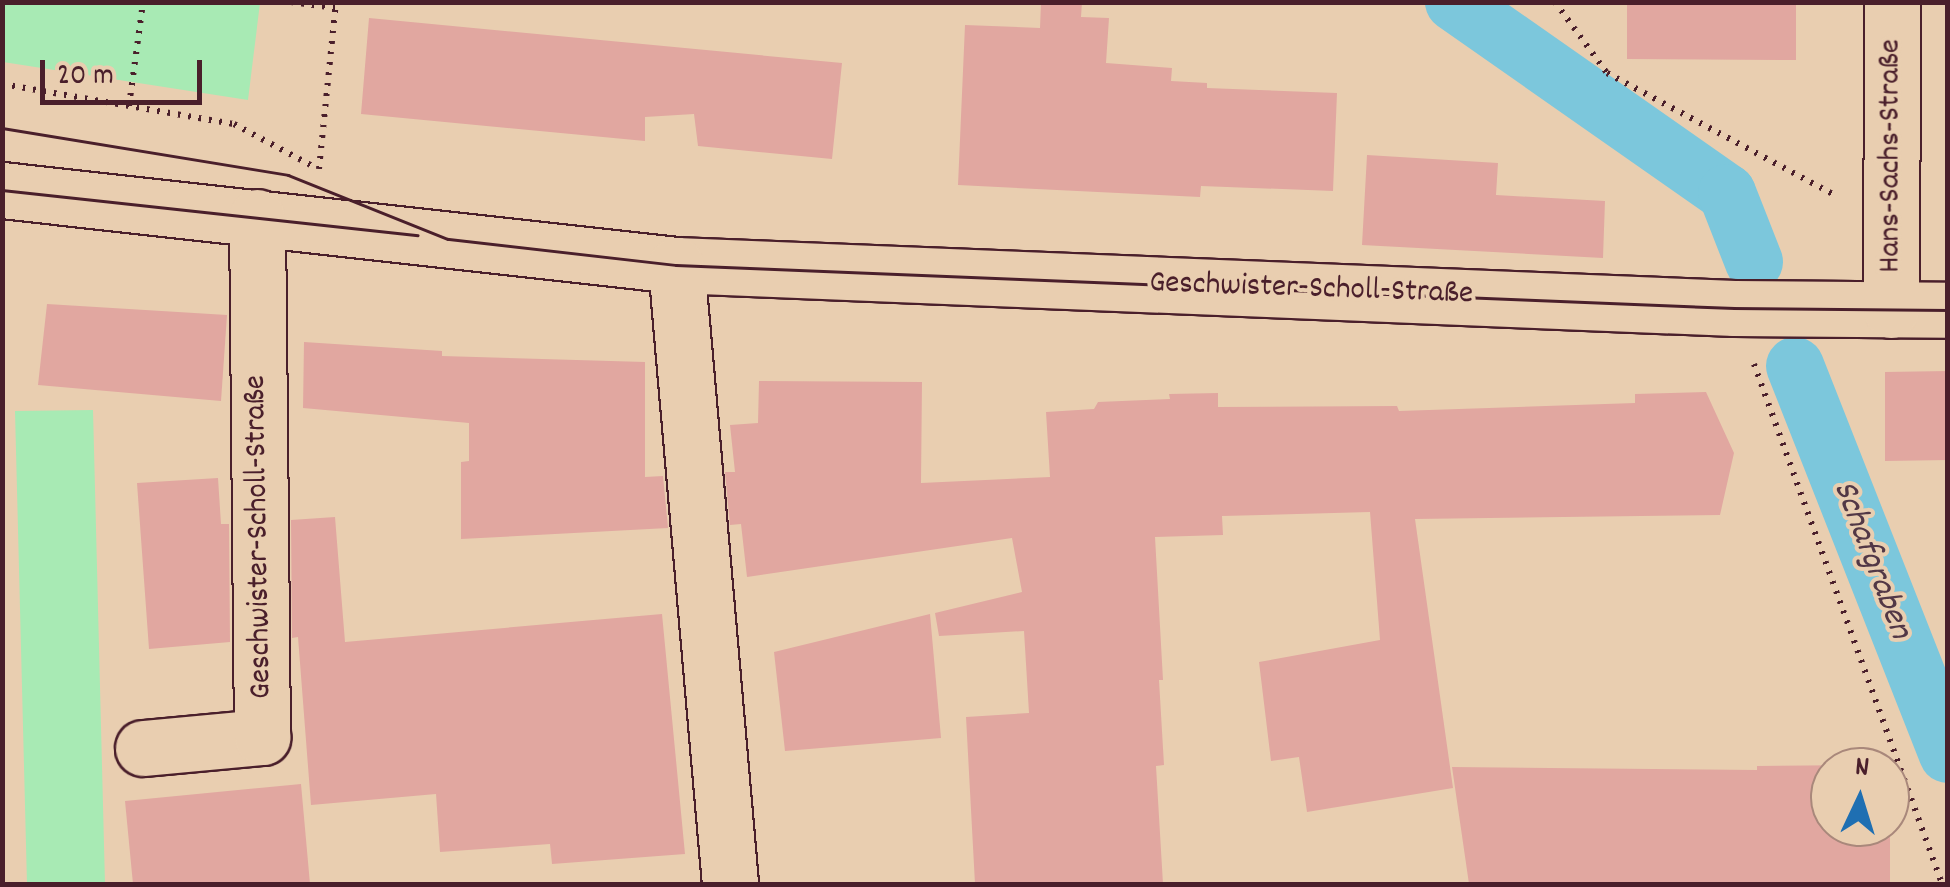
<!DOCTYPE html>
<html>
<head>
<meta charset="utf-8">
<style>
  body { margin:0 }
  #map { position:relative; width:1950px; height:887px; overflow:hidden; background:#e9ceb0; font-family:Dekko,sans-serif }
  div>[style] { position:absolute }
  .green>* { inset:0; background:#a8eab4 }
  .canal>* { height:58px; margin:-29px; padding:0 29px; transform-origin:29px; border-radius:29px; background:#7cc7dc }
  .building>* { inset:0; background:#e1a7a0 }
  .path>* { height:6px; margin-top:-3px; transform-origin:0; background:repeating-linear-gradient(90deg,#4a1f2b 0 2.5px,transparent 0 10.5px) }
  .roads { filter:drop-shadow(2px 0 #4a1f2b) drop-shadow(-2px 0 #4a1f2b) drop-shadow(0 2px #4a1f2b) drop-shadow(0 -2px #4a1f2b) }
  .minor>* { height:55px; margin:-27.5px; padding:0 27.5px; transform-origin:27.5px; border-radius:27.5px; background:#e9ceb0 }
  .tram>* { height:2.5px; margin:-1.25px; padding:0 1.25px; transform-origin:1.25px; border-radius:1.25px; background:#4a1f2b }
  span { translate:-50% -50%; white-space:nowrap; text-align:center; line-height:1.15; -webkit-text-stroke:8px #e9ceb0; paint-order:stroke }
  .street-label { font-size:32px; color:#4a1f2b }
  .water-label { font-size:35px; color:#523846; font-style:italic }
  .frame { position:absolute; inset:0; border:5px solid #4a1f2b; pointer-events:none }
  .north { position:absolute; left:1810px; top:747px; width:100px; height:100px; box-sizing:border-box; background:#e9ceb0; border:2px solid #a9887b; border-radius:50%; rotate:4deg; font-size:28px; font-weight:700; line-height:40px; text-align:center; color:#4a1f2b }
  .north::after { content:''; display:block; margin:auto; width:35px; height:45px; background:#1f6fb2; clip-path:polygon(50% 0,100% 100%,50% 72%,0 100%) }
  .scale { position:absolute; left:40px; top:60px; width:162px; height:45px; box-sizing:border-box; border:5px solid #4a1f2b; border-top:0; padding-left:12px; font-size:30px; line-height:35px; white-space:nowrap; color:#4a1f2b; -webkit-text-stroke:8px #e9ceb0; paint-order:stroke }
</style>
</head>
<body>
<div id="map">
  <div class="green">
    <div style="clip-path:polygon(2px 3px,260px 3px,248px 100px,3px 62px)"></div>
    <div style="clip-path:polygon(93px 410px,105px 884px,27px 884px,15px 411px)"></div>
  </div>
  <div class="canal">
    <div style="left:1454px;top:2px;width:333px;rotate:35deg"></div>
    <div style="left:1727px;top:193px;width:74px;rotate:68.6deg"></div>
    <div style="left:1795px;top:366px;width:417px;rotate:68.5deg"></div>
  </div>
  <div class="building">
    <div style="clip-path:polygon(1041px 2px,1082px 2px,1081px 17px,1109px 18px,1106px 63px,1172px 68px,1171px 81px,1207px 83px,1207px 88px,1337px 93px,1333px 191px,1201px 186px,1200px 197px,958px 185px,965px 25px,1040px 28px)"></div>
    <div style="clip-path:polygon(1627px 2px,1796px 2px,1796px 60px,1627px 59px)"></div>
    <div style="clip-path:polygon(369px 18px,842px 63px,832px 159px,698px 146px,694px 114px,645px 117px,645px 141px,361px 114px)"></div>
    <div style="clip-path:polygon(1367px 155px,1498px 163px,1496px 195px,1605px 201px,1603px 258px,1362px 245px)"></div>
    <div style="clip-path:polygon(47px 304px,227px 315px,221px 401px,38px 385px)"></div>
    <div style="clip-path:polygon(304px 342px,442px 351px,442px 356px,645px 362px,645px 477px,663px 476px,668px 528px,461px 539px,461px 462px,469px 461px,469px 423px,303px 408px)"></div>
    <div style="clip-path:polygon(1948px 371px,1948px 460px,1885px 461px,1885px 372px)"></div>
    <div style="clip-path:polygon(759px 381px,922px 382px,921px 483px,1050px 477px,1046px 412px,1094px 409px,1098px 402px,1170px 399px,1169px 394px,1218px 393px,1218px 407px,1397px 406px,1399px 411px,1635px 403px,1635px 394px,1706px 392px,1734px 453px,1720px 515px,1415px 519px,1453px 788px,1307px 812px,1299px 757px,1271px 761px,1259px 662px,1380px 640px,1370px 512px,1222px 516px,1223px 535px,1155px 537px,1163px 680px,1159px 680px,1164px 765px,1156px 766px,1163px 884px,975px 884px,966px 717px,1029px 713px,1024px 631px,939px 636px,935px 613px,1022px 592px,1012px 538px,747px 577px,741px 524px,730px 525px,725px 472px,735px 472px,730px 425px,758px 423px)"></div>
    <div style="clip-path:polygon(218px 478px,221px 524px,229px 524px,230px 642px,149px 649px,137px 483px)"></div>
    <div style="clip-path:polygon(335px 517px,345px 642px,662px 614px,685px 854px,552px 864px,550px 844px,440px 852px,436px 794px,311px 805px,298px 637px,292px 638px,291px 520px)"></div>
    <div style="clip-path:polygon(930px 614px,941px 738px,785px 751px,774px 652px)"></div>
    <div style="clip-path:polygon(1866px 765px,1830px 767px,1830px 827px,1890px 827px,1890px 884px,1469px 884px,1452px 767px,1757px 770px,1757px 766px)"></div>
    <div style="clip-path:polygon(301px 784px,310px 884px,133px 884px,125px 801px)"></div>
  </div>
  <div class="path">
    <div style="left:291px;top:2px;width:45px;rotate:7.6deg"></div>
    <div style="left:1555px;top:2px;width:88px;rotate:53.8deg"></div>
    <div style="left:1607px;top:73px;width:259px;rotate:28.2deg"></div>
    <div style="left:2px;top:84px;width:235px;rotate:9.8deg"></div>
    <div style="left:234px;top:124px;width:93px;rotate:28.2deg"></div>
    <div style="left:129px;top:106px;width:105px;rotate:-82.3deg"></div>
    <div style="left:319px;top:169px;width:168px;rotate:-84.2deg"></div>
    <div style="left:1754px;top:364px;width:553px;rotate:70.12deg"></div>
  </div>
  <div class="roads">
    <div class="minor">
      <div style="left:2px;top:190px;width:678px;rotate:6.35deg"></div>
      <div style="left:676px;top:265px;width:1059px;rotate:2.33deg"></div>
      <div style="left:1734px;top:308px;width:214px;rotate:0.5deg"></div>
      <div style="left:676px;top:265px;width:621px;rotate:85.01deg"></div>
      <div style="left:1891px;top:310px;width:308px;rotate:-89.8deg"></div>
      <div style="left:143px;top:748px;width:120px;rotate:-5.3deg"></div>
      <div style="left:262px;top:737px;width:520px;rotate:-90.55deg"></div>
    </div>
  </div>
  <div class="tram">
    <div style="left:2px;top:128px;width:290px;rotate:9.3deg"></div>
    <div style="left:288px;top:175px;width:172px;rotate:21.8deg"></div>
    <div style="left:448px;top:239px;width:229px;rotate:6.5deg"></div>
    <div style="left:676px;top:265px;width:1059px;rotate:2.33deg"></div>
    <div style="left:1734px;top:308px;width:214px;rotate:0.5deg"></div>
    <div style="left:2px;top:190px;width:418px;rotate:6.2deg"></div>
  </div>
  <div class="street-label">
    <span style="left:1892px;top:156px;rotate:-90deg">Hans-Sachs-Straße</span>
    <span style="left:1311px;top:290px;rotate:2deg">Geschwister-Scholl-Straße</span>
    <span style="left:260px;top:537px;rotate:-91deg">Geschwister-Scholl-Straße</span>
  </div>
  <div class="water-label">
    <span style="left:1871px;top:560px;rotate:69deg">Schafgraben</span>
  </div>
  <div class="frame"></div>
  <div class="north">N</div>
  <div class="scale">20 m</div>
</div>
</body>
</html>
